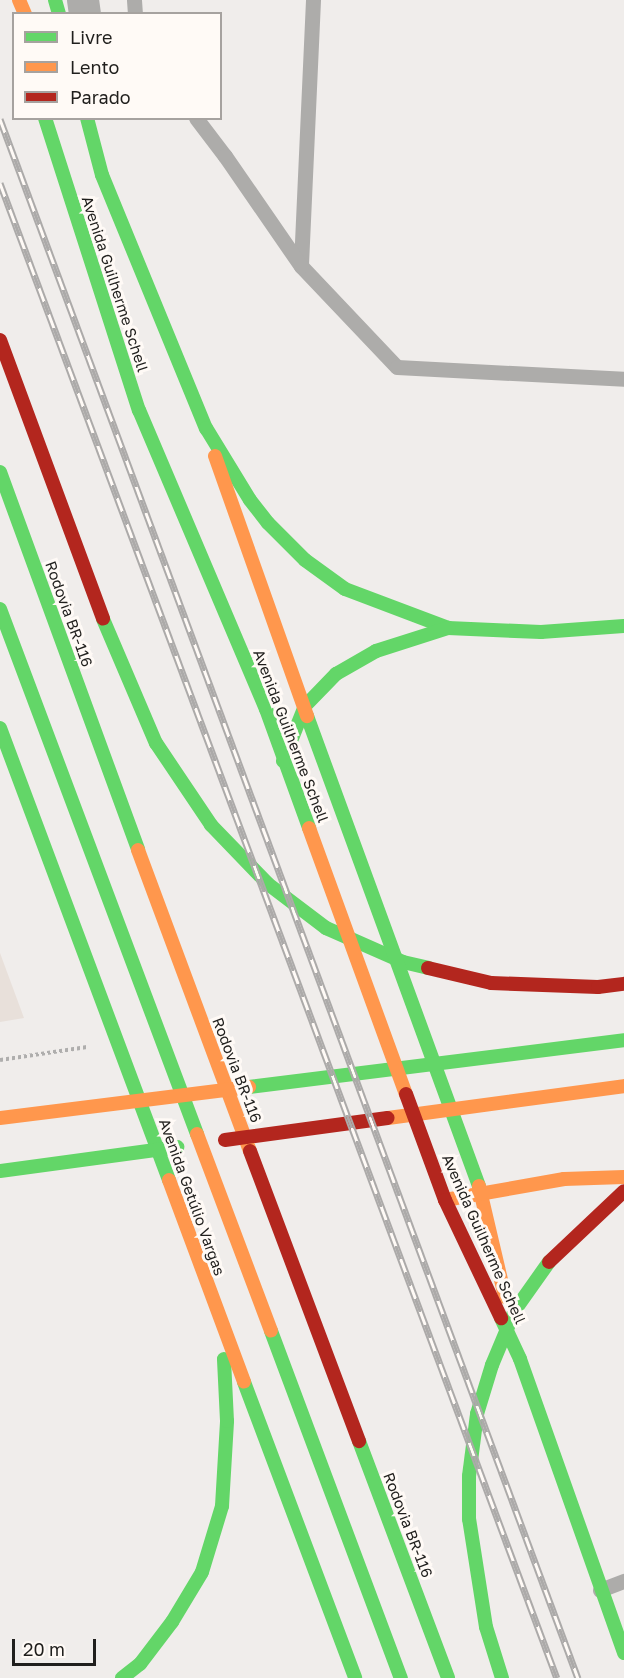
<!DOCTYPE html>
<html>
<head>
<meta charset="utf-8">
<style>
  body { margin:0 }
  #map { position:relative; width:624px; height:1678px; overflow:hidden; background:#f0edeb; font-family:"Golos Text",sans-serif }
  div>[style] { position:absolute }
  .built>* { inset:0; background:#e8e0da }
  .path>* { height:4px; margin-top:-2px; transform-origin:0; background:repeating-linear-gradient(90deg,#afaead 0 3px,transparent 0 6px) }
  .lane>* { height:15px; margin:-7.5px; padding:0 7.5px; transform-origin:7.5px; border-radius:7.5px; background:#adacaa }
  .street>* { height:32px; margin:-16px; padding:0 16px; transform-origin:16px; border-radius:16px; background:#adacaa }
  .fast>* { height:14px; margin:-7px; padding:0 7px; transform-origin:7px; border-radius:7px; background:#63d668 }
  .slow>* { height:14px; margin:-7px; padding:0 7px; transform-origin:7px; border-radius:7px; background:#ff974d }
  .jam>* { height:14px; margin:-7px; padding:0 7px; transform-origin:7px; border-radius:7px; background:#b3261e }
  .rail>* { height:7px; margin-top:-3.5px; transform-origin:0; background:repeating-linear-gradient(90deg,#fffaf6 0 14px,#acaaa9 0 28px); box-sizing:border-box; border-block:2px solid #acaaa9 }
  span { translate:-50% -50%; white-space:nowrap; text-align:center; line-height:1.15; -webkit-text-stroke:6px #fffaf6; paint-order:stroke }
  .street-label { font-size:15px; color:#201f1d }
  .legend { position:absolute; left:12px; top:12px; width:210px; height:108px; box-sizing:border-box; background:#fffaf6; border:2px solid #a6a29f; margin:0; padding:8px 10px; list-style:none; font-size:18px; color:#201f1d }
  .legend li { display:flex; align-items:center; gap:12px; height:30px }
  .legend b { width:30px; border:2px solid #a6a29f }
  .scale { position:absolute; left:12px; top:1639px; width:84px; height:27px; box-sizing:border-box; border:3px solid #201f1d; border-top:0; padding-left:8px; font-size:18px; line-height:21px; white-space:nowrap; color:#201f1d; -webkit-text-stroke:4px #fffaf6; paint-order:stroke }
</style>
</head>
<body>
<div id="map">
  <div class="built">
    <div style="clip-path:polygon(0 953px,24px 1018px,0 1022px)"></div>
  </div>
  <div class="path">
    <div style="left:0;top:1060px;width:88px;rotate:-8.5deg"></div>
  </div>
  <div class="lane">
    <div style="left:134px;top:0;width:14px;rotate:86deg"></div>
    <div style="left:313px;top:0;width:266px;rotate:92.6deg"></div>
    <div style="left:301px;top:266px;width:139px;rotate:46.5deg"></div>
    <div style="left:397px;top:367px;width:227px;rotate:3deg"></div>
    <div style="left:196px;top:118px;width:48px;rotate:52.7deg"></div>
    <div style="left:225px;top:156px;width:134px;rotate:55.4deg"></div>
    <div style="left:600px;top:1590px;width:26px;rotate:-21deg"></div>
  </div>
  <div class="street">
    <div style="left:83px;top:0;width:14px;rotate:82deg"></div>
  </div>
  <div class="fast">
    <div style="left:55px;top:0;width:15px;rotate:74deg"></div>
    <div style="left:45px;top:118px;width:307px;rotate:72.2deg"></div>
    <div style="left:139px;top:410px;width:325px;rotate:67deg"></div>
    <div style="left:266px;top:709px;width:127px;rotate:70.1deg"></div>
    <div style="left:87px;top:118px;width:59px;rotate:75.3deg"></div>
    <div style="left:102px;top:175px;width:274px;rotate:67.7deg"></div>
    <div style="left:206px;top:428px;width:84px;rotate:58.6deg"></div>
    <div style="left:250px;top:500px;width:29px;rotate:52deg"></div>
    <div style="left:268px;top:523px;width:52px;rotate:45deg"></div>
    <div style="left:305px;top:560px;width:49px;rotate:35.9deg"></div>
    <div style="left:345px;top:589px;width:110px;rotate:20.7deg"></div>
    <div style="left:448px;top:628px;width:93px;rotate:2.5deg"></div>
    <div style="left:541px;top:632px;width:83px;rotate:-4.1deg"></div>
    <div style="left:0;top:472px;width:402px;rotate:69.9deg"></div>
    <div style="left:0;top:609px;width:561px;rotate:69.43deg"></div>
    <div style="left:103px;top:619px;width:135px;rotate:66.9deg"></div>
    <div style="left:156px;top:743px;width:99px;rotate:56.1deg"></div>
    <div style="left:211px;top:825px;width:82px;rotate:46deg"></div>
    <div style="left:268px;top:884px;width:73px;rotate:37.2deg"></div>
    <div style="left:326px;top:928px;width:84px;rotate:23.8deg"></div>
    <div style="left:403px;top:962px;width:26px;rotate:13deg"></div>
    <div style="left:307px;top:716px;width:500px;rotate:69.9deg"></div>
    <div style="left:0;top:728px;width:483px;rotate:69.5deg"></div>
    <div style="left:283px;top:761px;width:59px;rotate:-68.2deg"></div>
    <div style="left:305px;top:706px;width:45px;rotate:-45.9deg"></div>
    <div style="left:336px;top:674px;width:46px;rotate:-29.9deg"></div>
    <div style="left:376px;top:651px;width:76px;rotate:-17.7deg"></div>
    <div style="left:249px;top:1087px;width:378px;rotate:-7.1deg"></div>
    <div style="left:0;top:1171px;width:179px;rotate:-7.7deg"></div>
    <div style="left:501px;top:1318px;width:45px;rotate:65.1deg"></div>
    <div style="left:520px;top:1359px;width:312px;rotate:70.5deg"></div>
    <div style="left:271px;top:1331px;width:371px;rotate:69.5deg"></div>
    <div style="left:244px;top:1382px;width:316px;rotate:69.4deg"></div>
    <div style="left:359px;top:1441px;width:253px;rotate:69.4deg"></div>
    <div style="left:122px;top:1678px;width:23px;rotate:-38deg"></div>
    <div style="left:140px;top:1664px;width:53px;rotate:-52.7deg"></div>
    <div style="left:172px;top:1622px;width:58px;rotate:-59deg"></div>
    <div style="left:202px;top:1572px;width:69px;rotate:-73.1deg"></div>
    <div style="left:222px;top:1506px;width:85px;rotate:-86.6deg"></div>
    <div style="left:227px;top:1421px;width:62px;rotate:-92.8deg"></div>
    <div style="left:502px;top:1678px;width:53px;rotate:-107.4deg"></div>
    <div style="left:486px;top:1627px;width:109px;rotate:-98.9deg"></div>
    <div style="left:469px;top:1519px;width:43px;rotate:-90deg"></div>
    <div style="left:469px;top:1476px;width:63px;rotate:-82.6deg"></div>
    <div style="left:477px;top:1414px;width:51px;rotate:-73deg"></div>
    <div style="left:492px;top:1365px;width:60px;rotate:-67.3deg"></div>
    <div style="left:515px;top:1310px;width:59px;rotate:-54.7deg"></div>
  </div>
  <div class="slow">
    <div style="left:19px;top:0;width:15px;rotate:67deg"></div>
    <div style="left:215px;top:456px;width:276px;rotate:70.5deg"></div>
    <div style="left:309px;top:828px;width:283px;rotate:70deg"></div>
    <div style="left:138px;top:850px;width:321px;rotate:69.6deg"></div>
    <div style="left:0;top:1118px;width:251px;rotate:-7.1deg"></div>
    <div style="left:388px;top:1118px;width:238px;rotate:-7.7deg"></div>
    <div style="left:197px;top:1134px;width:210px;rotate:69.4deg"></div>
    <div style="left:169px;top:1180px;width:215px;rotate:69.6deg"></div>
    <div style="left:479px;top:1186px;width:114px;rotate:76.8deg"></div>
    <div style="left:445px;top:1200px;width:121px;rotate:-10deg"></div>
    <div style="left:564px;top:1179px;width:60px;rotate:-1.9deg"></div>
  </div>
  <div class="jam">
    <div style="left:0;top:340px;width:297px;rotate:69.7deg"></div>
    <div style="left:428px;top:968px;width:65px;rotate:13.4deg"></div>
    <div style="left:491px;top:983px;width:107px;rotate:2.1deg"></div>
    <div style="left:598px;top:987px;width:26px;rotate:-7deg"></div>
    <div style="left:406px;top:1094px;width:113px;rotate:69.8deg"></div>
    <div style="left:445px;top:1200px;width:131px;rotate:64.6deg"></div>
    <div style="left:225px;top:1140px;width:164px;rotate:-7.7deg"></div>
    <div style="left:250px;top:1151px;width:310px;rotate:69.4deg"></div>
    <div style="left:549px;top:1262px;width:103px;rotate:-43.4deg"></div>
  </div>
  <div class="rail">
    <div style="left:0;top:119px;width:1663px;rotate:69.66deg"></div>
    <div style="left:0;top:183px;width:1595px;rotate:69.57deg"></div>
  </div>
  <div class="street-label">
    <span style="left:115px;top:284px;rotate:72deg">Avenida Guilherme Schell</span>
    <span style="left:69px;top:614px;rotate:70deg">Rodovia BR-116</span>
    <span style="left:291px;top:736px;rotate:69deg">Avenida Guilherme Schell</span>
    <span style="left:237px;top:1070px;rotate:69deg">Rodovia BR-116</span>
    <span style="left:192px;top:1197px;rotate:70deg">Avenida Getúlio Vargas</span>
    <span style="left:484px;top:1239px;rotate:66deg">Avenida Guilherme Schell</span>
    <span style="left:408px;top:1525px;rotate:69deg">Rodovia BR-116</span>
  </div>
  <ul class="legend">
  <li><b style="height:8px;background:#63d668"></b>Livre</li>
  <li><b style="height:8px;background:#ff974d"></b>Lento</li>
  <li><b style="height:8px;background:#b3261e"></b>Parado</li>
  </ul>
  <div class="scale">20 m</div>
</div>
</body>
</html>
